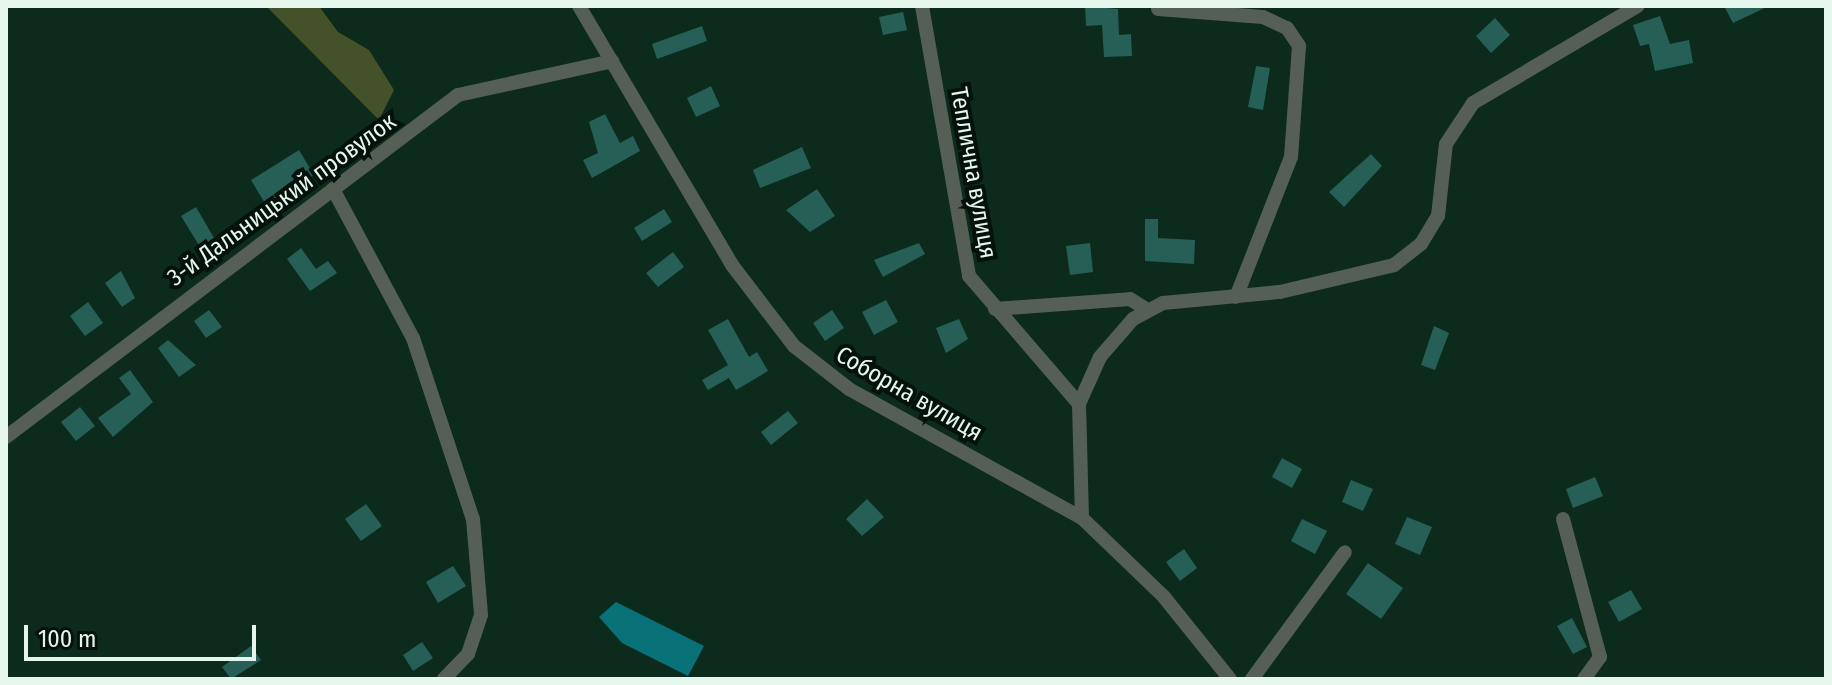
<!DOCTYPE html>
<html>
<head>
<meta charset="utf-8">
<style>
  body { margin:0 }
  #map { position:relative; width:1832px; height:685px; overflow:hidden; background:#0c2b1d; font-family:"Fira Sans Condensed",sans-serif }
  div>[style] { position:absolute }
  .green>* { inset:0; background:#455128 }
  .water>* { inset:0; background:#097278 }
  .building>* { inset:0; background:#255f56 }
  .street>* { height:14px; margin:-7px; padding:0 7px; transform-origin:7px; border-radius:7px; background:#565f55 }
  span { translate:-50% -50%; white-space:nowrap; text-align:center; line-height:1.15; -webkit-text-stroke:8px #05110b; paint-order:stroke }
  .street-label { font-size:24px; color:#e5f6ec }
  .frame { position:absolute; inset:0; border:8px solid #e5f6ec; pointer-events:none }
  .scale { position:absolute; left:24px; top:625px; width:232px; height:36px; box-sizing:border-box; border:4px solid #e5f6ec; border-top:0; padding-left:10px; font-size:24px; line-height:28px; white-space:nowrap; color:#e5f6ec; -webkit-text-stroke:6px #05110b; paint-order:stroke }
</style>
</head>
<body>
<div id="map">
  <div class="green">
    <div style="clip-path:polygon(266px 6px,319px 6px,338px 32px,369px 50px,394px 90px,379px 120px)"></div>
  </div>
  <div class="water">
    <div style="clip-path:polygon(616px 602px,704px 646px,688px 676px,622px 643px,599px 617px)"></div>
  </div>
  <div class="building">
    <div style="clip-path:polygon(1085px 6px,1118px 9px,1119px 35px,1131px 34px,1132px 56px,1104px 57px,1102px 25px,1086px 26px)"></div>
    <div style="clip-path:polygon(1724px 6px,1769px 6px,1733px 23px)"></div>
    <div style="clip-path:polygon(903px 12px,907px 30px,883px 35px,879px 17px)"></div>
    <div style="clip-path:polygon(1660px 16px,1670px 44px,1689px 40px,1693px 63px,1655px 71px,1649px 44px,1640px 46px,1633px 25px)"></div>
    <div style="clip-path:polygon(1495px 18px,1510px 35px,1491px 53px,1476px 36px)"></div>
    <div style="clip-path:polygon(702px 26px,707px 41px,657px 59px,652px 44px)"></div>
    <div style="clip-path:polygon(1256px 66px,1270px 68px,1263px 110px,1248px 107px)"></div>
    <div style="clip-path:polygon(711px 86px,720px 106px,696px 117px,687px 98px)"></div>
    <div style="clip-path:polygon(605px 114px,620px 143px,633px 136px,640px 151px,592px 178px,583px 160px,598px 153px,589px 122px)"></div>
    <div style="clip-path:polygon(802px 147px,811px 168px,760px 188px,753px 170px)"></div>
    <div style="clip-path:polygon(299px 150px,314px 175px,266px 205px,251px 180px)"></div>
    <div style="clip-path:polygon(1371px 154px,1382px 166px,1344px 207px,1329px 192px)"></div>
    <div style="clip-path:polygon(817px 189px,835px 216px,810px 232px,786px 210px)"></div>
    <div style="clip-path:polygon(196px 207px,214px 238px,200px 247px,181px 216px)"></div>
    <div style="clip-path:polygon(664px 209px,672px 222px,642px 241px,634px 228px)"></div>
    <div style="clip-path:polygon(1145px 219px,1158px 219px,1158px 238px,1195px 240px,1194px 264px,1145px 261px)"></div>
    <div style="clip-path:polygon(919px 243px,925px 254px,883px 277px,874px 260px)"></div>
    <div style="clip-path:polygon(1090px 243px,1093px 272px,1070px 275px,1066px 246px)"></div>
    <div style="clip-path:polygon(301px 248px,316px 269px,328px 261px,337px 273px,310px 291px,287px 259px)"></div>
    <div style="clip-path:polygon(673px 252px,684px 267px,658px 287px,646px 273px)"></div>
    <div style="clip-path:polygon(121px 271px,135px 298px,122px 307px,105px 283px)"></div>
    <div style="clip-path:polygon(886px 300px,898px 322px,874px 335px,862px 312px)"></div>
    <div style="clip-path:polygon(88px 302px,103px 323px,85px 336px,70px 316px)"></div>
    <div style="clip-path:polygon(209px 310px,222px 327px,206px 338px,194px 321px)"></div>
    <div style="clip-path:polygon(832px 310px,844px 328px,825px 341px,813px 323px)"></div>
    <div style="clip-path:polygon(728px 319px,749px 357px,757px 352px,768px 371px,736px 390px,729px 378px,708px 390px,702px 380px,728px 365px,708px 330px)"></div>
    <div style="clip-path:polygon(959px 319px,968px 339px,946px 353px,936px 328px)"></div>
    <div style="clip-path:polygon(1434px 326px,1449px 333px,1435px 370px,1421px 365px)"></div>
    <div style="clip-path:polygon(168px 340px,196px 365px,179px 377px,158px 348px)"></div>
    <div style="clip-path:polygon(130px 370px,153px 402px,113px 437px,98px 418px,131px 394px,119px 378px)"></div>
    <div style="clip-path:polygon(80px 407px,95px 426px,76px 441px,61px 422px)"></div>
    <div style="clip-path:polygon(788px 411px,798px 423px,771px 445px,761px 432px)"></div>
    <div style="clip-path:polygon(1282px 458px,1302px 469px,1292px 488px,1272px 477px)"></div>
    <div style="clip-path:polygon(1595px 477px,1603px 496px,1573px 508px,1566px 489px)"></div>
    <div style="clip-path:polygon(1351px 480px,1373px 489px,1363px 511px,1342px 502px)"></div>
    <div style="clip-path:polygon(867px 499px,884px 517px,862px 536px,846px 519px)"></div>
    <div style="clip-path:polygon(366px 504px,382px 526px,361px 541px,345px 519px)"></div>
    <div style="clip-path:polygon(1407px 517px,1432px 527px,1420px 555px,1395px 544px)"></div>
    <div style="clip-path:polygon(1302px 519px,1327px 531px,1315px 554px,1291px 541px)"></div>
    <div style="clip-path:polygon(1184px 549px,1197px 568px,1180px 581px,1166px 562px)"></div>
    <div style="clip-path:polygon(1368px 563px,1403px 588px,1381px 619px,1346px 594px)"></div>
    <div style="clip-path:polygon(453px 566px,466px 586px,438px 603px,426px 582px)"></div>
    <div style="clip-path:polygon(1631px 590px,1642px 609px,1619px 622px,1608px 602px)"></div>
    <div style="clip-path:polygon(1572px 618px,1587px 647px,1573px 654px,1557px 626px)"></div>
    <div style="clip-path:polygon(422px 642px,433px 658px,413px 671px,403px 655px)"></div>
    <div style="clip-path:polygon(251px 646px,261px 660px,231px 679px,222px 667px)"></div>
  </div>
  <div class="street">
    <div style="left:579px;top:6px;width:301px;rotate:59.4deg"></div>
    <div style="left:732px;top:265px;width:102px;rotate:52.6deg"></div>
    <div style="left:794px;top:346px;width:70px;rotate:38deg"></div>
    <div style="left:849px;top:389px;width:266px;rotate:29deg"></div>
    <div style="left:1082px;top:518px;width:114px;rotate:43.9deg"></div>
    <div style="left:1164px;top:597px;width:105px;rotate:51.2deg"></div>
    <div style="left:922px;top:6px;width:274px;rotate:80.1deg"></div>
    <div style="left:969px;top:276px;width:169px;rotate:49.3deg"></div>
    <div style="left:1158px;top:9px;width:105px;rotate:4.4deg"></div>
    <div style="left:1263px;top:17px;width:26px;rotate:25deg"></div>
    <div style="left:1287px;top:28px;width:22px;rotate:56deg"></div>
    <div style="left:1299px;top:46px;width:111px;rotate:94.1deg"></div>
    <div style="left:1291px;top:157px;width:150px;rotate:111.4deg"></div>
    <div style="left:333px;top:189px;width:169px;rotate:61.8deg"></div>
    <div style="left:413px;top:338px;width:191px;rotate:71.7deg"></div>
    <div style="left:473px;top:519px;width:96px;rotate:85.2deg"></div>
    <div style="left:481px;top:615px;width:41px;rotate:108.4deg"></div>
    <div style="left:468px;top:654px;width:35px;rotate:134deg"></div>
    <div style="left:995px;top:309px;width:135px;rotate:-4.2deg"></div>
    <div style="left:1130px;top:299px;width:19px;rotate:32deg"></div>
    <div style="left:6px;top:437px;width:567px;rotate:-37.11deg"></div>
    <div style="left:458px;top:95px;width:158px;rotate:-12.4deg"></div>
    <div style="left:1082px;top:518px;width:114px;rotate:-91.5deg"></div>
    <div style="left:1079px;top:404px;width:51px;rotate:-65.9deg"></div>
    <div style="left:1100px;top:357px;width:50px;rotate:-49deg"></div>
    <div style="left:1133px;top:319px;width:34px;rotate:-28deg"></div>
    <div style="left:1163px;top:303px;width:118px;rotate:-5.4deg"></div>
    <div style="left:1280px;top:292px;width:117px;rotate:-13.3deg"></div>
    <div style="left:1394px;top:265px;width:34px;rotate:-38deg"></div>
    <div style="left:1421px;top:244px;width:33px;rotate:-59deg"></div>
    <div style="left:1438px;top:216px;width:72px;rotate:-83.7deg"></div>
    <div style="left:1446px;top:144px;width:49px;rotate:-56.6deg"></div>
    <div style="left:1473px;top:103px;width:191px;rotate:-30.5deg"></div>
    <div style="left:1563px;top:519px;width:143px;rotate:75deg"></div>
    <div style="left:1600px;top:657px;width:27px;rotate:126deg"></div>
    <div style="left:1252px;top:679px;width:157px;rotate:-53.8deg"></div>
  </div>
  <div class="street-label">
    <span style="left:973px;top:173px;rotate:80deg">Теплична вулиця</span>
    <span style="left:282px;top:200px;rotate:-36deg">3-й Дальницький провулок</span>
    <span style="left:909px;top:394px;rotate:30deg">Соборна вулиця</span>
  </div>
  <div class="frame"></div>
  <div class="scale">100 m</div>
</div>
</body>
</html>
